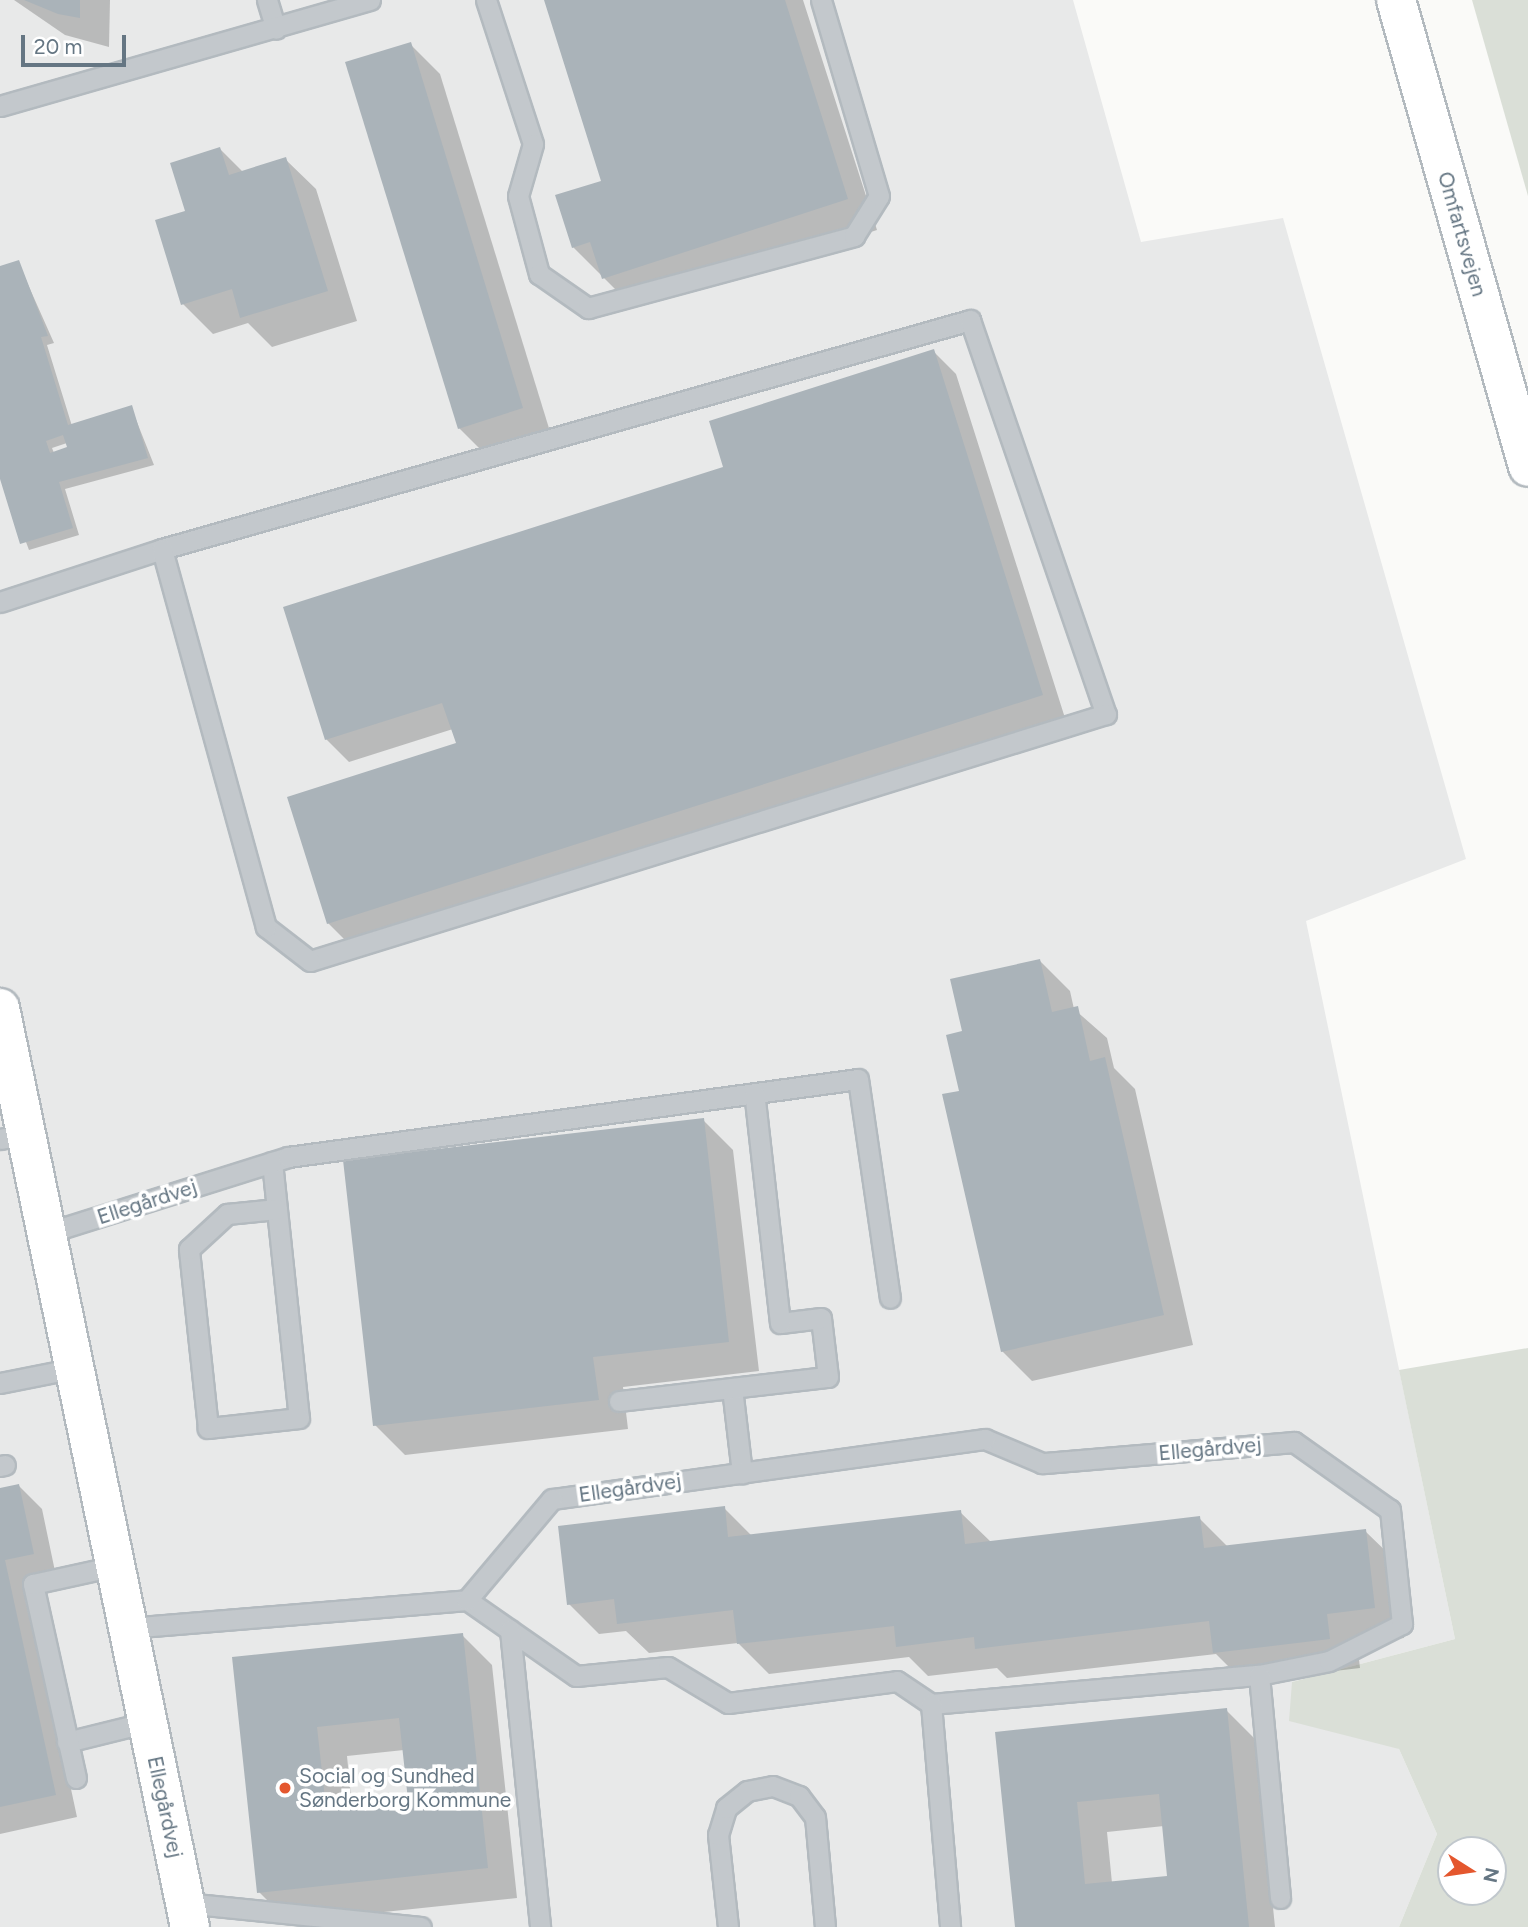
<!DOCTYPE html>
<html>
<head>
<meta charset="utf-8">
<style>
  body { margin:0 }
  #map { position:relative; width:1528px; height:1927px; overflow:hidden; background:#fafaf8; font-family:Figtree,sans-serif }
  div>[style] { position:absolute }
  .built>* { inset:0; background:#e8e9e9 }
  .green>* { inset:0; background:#dadfd7 }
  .shadow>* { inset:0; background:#0003 }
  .building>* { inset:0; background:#aab3b9 }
  .roads { filter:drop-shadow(2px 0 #b3babf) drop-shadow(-2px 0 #b3babf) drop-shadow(0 2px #b3babf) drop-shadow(0 -2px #b3babf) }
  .lane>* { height:19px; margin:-9.5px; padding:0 9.5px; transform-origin:9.5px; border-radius:9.5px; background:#c3c8cc }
  .secondary>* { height:38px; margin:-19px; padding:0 19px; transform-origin:19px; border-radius:19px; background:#fff }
  .highway>* { height:38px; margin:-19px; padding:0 19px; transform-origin:19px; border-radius:19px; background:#fff }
  .dots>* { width:19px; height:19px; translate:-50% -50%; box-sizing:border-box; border:4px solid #fff; border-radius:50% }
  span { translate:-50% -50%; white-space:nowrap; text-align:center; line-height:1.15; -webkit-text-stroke:7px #fff; paint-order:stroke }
  .street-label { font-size:21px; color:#657683 }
  .poi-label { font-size:21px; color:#657683 }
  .left { translate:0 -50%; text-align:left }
  .north { position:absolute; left:1437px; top:1836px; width:70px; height:70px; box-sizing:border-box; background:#fff; border:2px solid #c1c8cd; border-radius:50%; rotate:102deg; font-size:19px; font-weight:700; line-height:28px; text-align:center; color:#657683 }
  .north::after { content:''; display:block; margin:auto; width:24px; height:32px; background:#e4572e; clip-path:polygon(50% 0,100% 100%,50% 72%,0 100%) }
  .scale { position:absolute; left:21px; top:35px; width:105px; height:32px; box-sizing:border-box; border:4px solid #657683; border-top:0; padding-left:9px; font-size:21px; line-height:24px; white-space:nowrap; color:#657683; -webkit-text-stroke:5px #fff; paint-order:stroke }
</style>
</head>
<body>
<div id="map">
  <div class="built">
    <div style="clip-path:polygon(0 0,1073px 0,1141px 242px,1283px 218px,1466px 859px,1306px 921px,1455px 1639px,1292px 1682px,1399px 1749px,1437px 1834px,1399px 1927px,0 1927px)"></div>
  </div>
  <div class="green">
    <div style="clip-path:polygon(1472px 0,1528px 0,1528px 196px)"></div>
    <div style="clip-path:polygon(evenodd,1528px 1348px,1528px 1927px,1399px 1927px,1437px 1834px,1399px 1749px,1289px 1721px,1292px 1682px,1455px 1639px,1399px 1370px,1528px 1348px,1451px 1850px,1493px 1850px,1493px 1892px,1451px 1892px,1451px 1850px)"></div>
  </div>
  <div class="shadow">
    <div style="clip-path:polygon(14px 0,110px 0,109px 47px,65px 35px)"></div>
    <div style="clip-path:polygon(546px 0,803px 0,877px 230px,634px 308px,573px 247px,604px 182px)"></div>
    <div style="clip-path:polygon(410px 44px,440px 74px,552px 438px,489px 458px,459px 428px)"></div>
    <div style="clip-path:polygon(220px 149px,243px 172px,285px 159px,316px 189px,357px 321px,272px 347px,248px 323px,213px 334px,183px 304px,187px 212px)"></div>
    <div style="clip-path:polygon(evenodd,18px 262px,54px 343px,47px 345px,72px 426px,131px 407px,154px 465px,65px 489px,79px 535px,29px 550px,0 473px,0 268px,18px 262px,67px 443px,69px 449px,54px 453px,52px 448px,67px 443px)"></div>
    <div style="clip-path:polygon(933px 351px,956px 374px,1065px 718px,351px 946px,328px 923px,458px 744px,453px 729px,349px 762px,326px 739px,725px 468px)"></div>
    <div style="clip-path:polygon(1040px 961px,1070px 991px,1074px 1009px,1107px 1038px,1114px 1068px,1135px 1089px,1193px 1345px,1032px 1381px,1002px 1351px,961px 1092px,964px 1033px)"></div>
    <div style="clip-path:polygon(703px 1120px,733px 1150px,759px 1371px,623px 1387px,628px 1429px,405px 1455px,375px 1425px)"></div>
    <div style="clip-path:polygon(19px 1486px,42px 1509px,56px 1576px,27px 1583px,77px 1817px,0 1834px,0 1490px)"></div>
    <div style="clip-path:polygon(724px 1508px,752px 1536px,960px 1512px,991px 1542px,1199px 1518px,1228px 1547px,1365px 1531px,1396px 1561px,1404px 1638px,1357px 1643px,1360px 1668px,1244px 1682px,1216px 1654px,1007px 1678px,997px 1668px,928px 1676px,909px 1657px,769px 1674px,738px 1643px,649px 1653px,626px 1631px,599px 1634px,569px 1604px)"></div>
    <div style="clip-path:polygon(evenodd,462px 1635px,492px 1665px,517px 1898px,289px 1922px,259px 1892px,234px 1659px,462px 1635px,404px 1750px,410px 1801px,352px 1807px,347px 1756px,404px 1750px)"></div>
    <div style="clip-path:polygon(evenodd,1226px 1710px,1256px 1740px,1275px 1927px,1017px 1927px,997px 1734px,1226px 1710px,1164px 1826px,1169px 1877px,1112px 1883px,1107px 1832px,1164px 1826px)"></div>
  </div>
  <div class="building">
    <div style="clip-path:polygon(24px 0,80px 0,80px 18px,58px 14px)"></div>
    <div style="clip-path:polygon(544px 0,785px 0,848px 199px,602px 279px,590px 242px,572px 248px,555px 195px,601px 181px)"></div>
    <div style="clip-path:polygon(411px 42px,523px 408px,458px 429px,345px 62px)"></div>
    <div style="clip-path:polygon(220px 147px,229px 175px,286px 157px,328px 291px,240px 318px,232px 289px,181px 305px,155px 220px,185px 211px,170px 163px)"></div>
    <div style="clip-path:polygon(evenodd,19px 260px,48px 336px,41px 337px,68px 425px,132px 405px,148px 458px,59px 482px,73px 528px,20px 544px,0 479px,0 266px,19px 260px,63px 435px,67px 447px,50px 453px,46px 441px,63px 435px)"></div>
    <div style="clip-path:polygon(934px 349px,1043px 695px,327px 924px,287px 797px,456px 743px,442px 703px,325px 740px,283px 607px,723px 467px,709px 421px)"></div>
    <div style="clip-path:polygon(1040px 959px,1052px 1012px,1078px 1006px,1090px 1061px,1105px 1057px,1164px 1315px,1001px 1352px,942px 1094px,959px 1091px,946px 1035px,962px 1031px,950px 979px)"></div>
    <div style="clip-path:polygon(704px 1118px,729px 1342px,593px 1357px,599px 1400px,373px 1426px,343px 1160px)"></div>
    <div style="clip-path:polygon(19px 1484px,34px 1554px,5px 1560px,56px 1795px,0 1807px,0 1488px)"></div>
    <div style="clip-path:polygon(725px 1506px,728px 1537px,961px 1510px,965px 1544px,1200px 1516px,1204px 1548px,1366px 1529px,1375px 1608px,1327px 1614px,1330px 1639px,1213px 1653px,1209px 1621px,975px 1649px,974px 1637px,896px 1647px,894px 1626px,737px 1644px,733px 1610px,617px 1624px,614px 1599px,567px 1605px,558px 1526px)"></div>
    <div style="clip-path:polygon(evenodd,463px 1633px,488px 1868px,257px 1893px,232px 1657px,463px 1633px,399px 1718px,408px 1800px,326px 1808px,317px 1727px,399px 1718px)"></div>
    <div style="clip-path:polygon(evenodd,1227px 1708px,1249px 1927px,1015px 1927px,995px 1732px,1227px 1708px,1159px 1794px,1167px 1876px,1085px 1884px,1077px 1802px,1159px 1794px)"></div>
  </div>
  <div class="roads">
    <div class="lane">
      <div style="left:267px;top:0;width:30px;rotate:73deg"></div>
      <div style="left:486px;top:0;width:151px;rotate:71.9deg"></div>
      <div style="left:533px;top:144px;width:54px;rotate:106.1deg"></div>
      <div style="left:518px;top:196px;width:81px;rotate:74.9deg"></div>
      <div style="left:539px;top:274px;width:60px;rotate:34.8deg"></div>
      <div style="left:588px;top:308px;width:276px;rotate:-15.1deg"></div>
      <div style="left:854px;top:236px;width:47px;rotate:-58deg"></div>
      <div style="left:879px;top:196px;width:204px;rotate:-106.5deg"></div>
      <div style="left:0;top:106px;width:385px;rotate:-16deg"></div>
      <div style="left:0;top:602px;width:170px;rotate:-18.1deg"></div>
      <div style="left:162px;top:549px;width:840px;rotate:-15.82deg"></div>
      <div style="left:970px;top:320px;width:417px;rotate:71deg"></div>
      <div style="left:1106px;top:714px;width:833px;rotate:162.76deg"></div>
      <div style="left:310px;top:961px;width:56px;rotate:-142.3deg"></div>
      <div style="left:266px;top:927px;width:392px;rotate:-105.4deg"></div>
      <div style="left:0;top:1139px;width:26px;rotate:-11deg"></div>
      <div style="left:272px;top:1162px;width:257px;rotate:84deg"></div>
      <div style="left:299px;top:1418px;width:92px;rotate:173.7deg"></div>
      <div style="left:208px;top:1428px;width:180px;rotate:-96.1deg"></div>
      <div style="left:189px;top:1249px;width:52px;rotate:-42.6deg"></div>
      <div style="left:227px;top:1214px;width:50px;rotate:-5.7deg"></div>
      <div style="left:47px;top:1233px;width:253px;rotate:-17.5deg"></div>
      <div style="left:288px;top:1157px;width:575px;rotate:-7.79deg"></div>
      <div style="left:858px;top:1079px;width:221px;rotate:81.7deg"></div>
      <div style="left:0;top:1383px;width:77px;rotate:-11.2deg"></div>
      <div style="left:732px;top:1388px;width:86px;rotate:83.3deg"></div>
      <div style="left:619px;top:1401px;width:210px;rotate:-6.6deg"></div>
      <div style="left:828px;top:1377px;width:59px;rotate:-96.8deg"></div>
      <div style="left:821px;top:1318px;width:41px;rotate:173deg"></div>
      <div style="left:780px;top:1323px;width:231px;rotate:-96.4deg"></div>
      <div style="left:0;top:1466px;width:5px;rotate:-11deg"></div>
      <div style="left:128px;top:1628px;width:340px;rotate:-4.7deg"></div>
      <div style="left:467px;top:1600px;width:133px;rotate:34.9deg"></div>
      <div style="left:576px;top:1676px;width:92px;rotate:-5.6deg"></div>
      <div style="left:668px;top:1667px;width:70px;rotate:31deg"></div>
      <div style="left:728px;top:1703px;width:170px;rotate:-7.4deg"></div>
      <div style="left:897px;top:1681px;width:41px;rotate:34.1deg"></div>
      <div style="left:931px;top:1704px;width:329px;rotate:-5.1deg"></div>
      <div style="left:1259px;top:1675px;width:71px;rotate:-11.3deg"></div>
      <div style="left:1329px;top:1661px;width:82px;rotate:-26.9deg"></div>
      <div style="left:1402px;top:1624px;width:115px;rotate:-96deg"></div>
      <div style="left:1390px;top:1510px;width:118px;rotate:-144.7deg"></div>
      <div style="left:1294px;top:1442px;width:253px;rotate:175.2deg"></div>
      <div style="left:1042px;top:1463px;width:62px;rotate:-157.2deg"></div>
      <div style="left:985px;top:1439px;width:437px;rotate:172.1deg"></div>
      <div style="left:552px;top:1499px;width:132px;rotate:130.1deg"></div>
      <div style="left:510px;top:1630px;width:299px;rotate:84.2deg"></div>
      <div style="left:1259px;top:1675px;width:224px;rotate:84.6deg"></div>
      <div style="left:931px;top:1704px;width:224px;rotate:85.1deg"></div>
      <div style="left:67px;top:1742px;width:83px;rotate:-13.9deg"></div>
      <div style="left:76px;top:1778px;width:199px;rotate:-102.5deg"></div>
      <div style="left:33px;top:1584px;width:84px;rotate:-12.4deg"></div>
      <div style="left:185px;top:1903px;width:237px;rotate:5.8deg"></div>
      <div style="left:728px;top:1927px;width:93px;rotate:-96.2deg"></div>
      <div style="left:718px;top:1835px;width:28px;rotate:-73deg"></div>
      <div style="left:726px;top:1808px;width:27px;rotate:-39deg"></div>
      <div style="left:747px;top:1791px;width:26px;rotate:-11deg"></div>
      <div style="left:773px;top:1786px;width:28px;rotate:21deg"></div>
      <div style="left:799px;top:1796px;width:26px;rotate:53deg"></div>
      <div style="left:815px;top:1817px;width:110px;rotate:84.8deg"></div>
    </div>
    <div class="secondary">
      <div style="left:0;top:1008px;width:938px;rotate:78.32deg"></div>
    </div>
    <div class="highway">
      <div style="left:1396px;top:0;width:485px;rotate:74.2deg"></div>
    </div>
  </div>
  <div class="dots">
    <div style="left:285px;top:1788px;background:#e4572e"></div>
  </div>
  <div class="street-label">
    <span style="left:1462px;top:234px;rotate:74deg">Omfartsvejen</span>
    <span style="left:147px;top:1202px;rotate:-18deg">Ellegårdvej</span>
    <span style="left:1210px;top:1449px;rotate:-5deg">Ellegårdvej</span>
    <span style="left:630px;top:1488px;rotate:-8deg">Ellegårdvej</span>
    <span style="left:165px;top:1807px;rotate:78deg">Ellegårdvej</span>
  </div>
  <div class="poi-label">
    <span class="left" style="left:299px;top:1788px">Social og Sundhed<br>Sønderborg Kommune</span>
  </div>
  <div class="north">N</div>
  <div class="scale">20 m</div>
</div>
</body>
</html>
